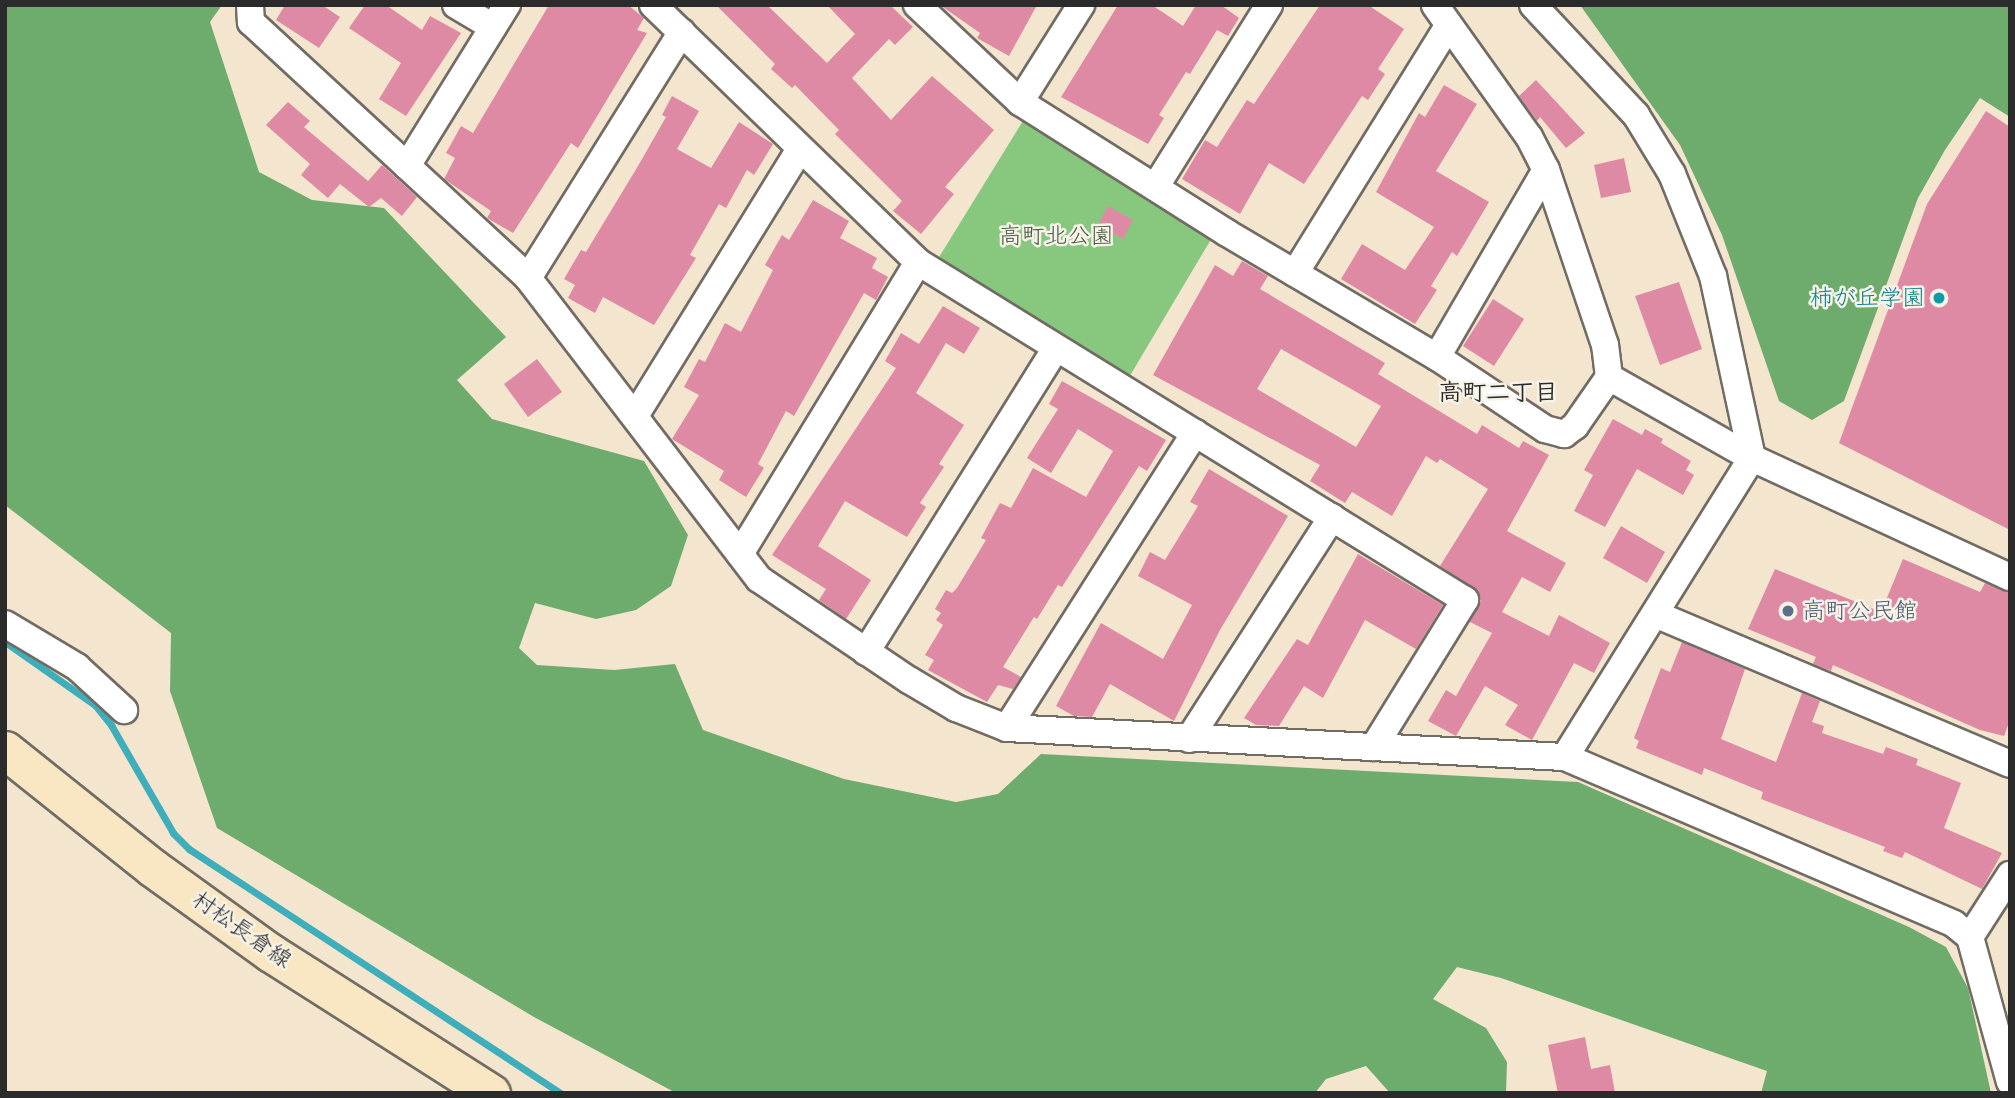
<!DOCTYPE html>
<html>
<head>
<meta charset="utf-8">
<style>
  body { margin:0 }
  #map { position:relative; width:2015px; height:1098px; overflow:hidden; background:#f4e5ce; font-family:"Architects Daughter","Klee One",sans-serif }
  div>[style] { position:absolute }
  .green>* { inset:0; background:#87c77e }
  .forest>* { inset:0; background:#6dac6d }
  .stream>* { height:7px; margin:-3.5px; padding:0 3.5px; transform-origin:3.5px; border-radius:3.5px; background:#3faebb }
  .building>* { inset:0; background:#df8aa5 }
  .roads { filter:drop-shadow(2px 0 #716c64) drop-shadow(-2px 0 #716c64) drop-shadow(0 2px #716c64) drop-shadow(0 -2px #716c64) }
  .minor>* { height:26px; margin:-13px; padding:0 13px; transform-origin:13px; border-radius:13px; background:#fff }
  .secondary>* { height:37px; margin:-18.5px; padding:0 18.5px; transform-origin:18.5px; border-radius:18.5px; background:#f9e7c3 }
  .dots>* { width:19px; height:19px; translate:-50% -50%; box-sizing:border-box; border:4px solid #f7f3e8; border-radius:50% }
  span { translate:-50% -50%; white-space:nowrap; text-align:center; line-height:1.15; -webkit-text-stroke:5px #f7f3e8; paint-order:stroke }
  .park-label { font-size:23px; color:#475a44 }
  .culture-label { font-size:23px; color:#0d838f }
  .right { translate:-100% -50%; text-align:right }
  .service-label { font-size:23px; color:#4e5e75 }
  .left { translate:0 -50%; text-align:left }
  .street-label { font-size:23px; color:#2b2b2b }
  .neighbourhood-label { font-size:24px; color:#2b2b2b; font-weight:700 }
  .frame { position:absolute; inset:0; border:7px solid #2b2b2b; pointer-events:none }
</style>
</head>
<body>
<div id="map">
  <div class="green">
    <div style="clip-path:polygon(1026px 116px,1213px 236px,1128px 379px,936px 262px)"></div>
  </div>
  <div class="forest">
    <div style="clip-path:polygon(5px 5px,222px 5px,210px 22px,259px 172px,312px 200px,384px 208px,506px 337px,457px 380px,492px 419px,644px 461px,688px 535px,671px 586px,636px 610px,596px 619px,535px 603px,519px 648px,537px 665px,614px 670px,675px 664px,703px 730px,844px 779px,956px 802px,998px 794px,1041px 754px,1578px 782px,1909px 927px,1946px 947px,1968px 988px,1991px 1093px,1761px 1093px,1767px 1071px,1501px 978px,1457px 967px,1433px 999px,1486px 1028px,1507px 1062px,1506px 1093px,1390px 1093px,1366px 1066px,1326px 1079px,1315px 1093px,676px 1093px,534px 1017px,217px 828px,170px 691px,171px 633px,5px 505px)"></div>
    <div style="clip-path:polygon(1580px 5px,2010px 5px,2010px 117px,1980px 98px,1945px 150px,1918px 198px,1844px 401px,1812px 420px,1779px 401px,1722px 235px,1680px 145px)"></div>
  </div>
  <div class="stream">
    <div style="left:5px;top:642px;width:110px;rotate:35deg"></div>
    <div style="left:95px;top:705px;width:26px;rotate:51deg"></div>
    <div style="left:111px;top:725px;width:125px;rotate:60.1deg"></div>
    <div style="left:173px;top:833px;width:23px;rotate:45deg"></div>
    <div style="left:189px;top:849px;width:445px;rotate:33.3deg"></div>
  </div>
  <div class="building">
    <div style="clip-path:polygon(285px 5px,322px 5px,340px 17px,319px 48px,276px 20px)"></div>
    <div style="clip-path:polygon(365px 5px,386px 5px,422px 30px,430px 16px,461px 33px,406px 116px,379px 99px,401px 63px,349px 28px)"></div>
    <div style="clip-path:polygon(549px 5px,628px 5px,644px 18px,637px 30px,647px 33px,578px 148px,571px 143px,513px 233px,487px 218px,491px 211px,444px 179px,455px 158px,446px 153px,461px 126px,473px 133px)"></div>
    <div style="clip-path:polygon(716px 5px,767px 5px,827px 63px,855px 34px,827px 5px,890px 5px,913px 27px,895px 45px,889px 39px,852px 78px,891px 120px,932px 76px,994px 130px,945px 187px,954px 194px,921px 234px,893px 211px,902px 201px,835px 134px,839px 130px,795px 85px,792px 88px,771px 69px,775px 64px)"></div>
    <div style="clip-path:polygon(940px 5px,1037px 5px,1009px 56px,977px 38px,980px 33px)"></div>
    <div style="clip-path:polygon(1118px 5px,1152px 5px,1183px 26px,1196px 5px,1221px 5px,1239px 18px,1228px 36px,1217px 30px,1190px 74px,1186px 72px,1159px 115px,1164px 118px,1148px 144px,1061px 97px)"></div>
    <div style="clip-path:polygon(1320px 5px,1368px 5px,1404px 29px,1378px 69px,1385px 74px,1368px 100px,1362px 96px,1304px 184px,1269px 163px,1240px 214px,1182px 179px,1205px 140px,1217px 147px,1247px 100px,1254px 104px)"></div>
    <div style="clip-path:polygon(1536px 80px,1585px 133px,1566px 148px,1540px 117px,1537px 121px,1519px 96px)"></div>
    <div style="clip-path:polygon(1444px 85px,1477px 104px,1436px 171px,1489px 202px,1457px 256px,1452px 252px,1431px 286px,1437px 290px,1415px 324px,1341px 279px,1362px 244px,1405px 270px,1434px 227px,1376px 192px,1419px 113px,1425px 117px)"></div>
    <div style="clip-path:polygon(672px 96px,699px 111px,677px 149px,711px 168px,739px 122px,773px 144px,754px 175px,747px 170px,726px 208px,719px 204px,690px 255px,696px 258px,654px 325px,603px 297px,595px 313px,568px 298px,575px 285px,564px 279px,581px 250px,586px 252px,638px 166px,666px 117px,662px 115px)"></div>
    <div style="clip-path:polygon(288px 102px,310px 121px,304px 127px,368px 181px,382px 165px,417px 197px,402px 216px,381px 198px,369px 207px,340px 184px,328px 198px,301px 175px,310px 164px,266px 125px)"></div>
    <div style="clip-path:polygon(1986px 111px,2010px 127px,2010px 530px,1839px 443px,1927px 204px)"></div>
    <div style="clip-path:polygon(1624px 158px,1631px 192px,1601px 198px,1594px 165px)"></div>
    <div style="clip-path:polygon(813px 200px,849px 221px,840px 238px,877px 258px,872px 268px,888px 277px,876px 300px,864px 293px,794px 416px,786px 411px,758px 464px,764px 468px,746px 497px,719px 480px,724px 471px,672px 439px,699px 395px,684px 387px,699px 359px,705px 362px,725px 323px,741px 332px,773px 270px,765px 265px,782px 235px,789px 240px)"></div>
    <div style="clip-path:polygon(1108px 206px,1133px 220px,1123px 239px,1098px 225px)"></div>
    <div style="clip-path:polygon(evenodd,1242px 261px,1268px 276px,1260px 289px,1385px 363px,1378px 374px,1477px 434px,1482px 425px,1519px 448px,1523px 441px,1549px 455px,1507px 531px,1566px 563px,1550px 592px,1522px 577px,1502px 612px,1549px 636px,1559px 615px,1610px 643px,1594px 673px,1574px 663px,1532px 740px,1505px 725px,1518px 705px,1485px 686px,1456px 736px,1428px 721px,1446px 690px,1456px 696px,1492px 633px,1470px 622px,1481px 601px,1478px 592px,1440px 566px,1488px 489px,1440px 459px,1437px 463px,1426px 456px,1392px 516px,1352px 492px,1345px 503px,1310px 481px,1320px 465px,1153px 375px,1215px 265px,1233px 276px,1242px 261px,1281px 349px,1381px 406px,1356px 447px,1257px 389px,1281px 349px)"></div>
    <div style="clip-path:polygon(1679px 282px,1702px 349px,1660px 365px,1635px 296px)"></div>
    <div style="clip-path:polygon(1493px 299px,1524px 319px,1494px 366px,1463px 346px)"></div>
    <div style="clip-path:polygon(943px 306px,980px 328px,964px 354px,946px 343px,916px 393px,964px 425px,939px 464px,944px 467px,920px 503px,926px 507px,907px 537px,845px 501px,818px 546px,871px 580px,846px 619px,819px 600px,826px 589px,772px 555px,896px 368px,885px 361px,901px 333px,919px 344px)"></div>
    <div style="clip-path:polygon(537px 359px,562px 392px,528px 417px,504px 384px)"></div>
    <div style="clip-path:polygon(1062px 381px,1166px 440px,1147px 471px,1139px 466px,1062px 587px,1058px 585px,1037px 619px,1034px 617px,1003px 667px,1021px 677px,1013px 689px,998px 685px,987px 702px,928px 670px,934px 660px,925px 655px,943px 625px,936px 620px,941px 613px,935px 609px,946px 590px,952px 593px,957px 588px,986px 540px,981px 538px,1000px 503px,1011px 508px,1033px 468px,1086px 497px,1113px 451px,1078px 429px,1051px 473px,1027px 458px,1058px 409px,1049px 404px)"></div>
    <div style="clip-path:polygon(1613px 419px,1642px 435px,1645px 429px,1663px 439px,1661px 443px,1691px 461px,1686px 470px,1694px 475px,1683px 495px,1637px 469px,1605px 527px,1574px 511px,1593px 475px,1584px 470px)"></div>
    <div style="clip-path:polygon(1209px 469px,1288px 516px,1220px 630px,1174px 721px,1110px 684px,1092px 717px,1074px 716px,1056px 706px,1101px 623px,1163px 659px,1192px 605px,1138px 576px,1150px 552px,1165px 560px,1198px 506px,1190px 502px)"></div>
    <div style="clip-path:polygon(1621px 526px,1665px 552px,1647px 583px,1603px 558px)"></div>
    <div style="clip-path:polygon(1358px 554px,1443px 605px,1416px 649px,1365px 620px,1323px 698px,1304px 686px,1279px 726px,1256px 725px,1244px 718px,1297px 639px,1308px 645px)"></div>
    <div style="clip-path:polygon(1903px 559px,1980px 592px,1985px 583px,2010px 594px,2010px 720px,2004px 736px,1980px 730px,1833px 665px,1831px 671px,1813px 664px,1816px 657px,1748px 629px,1775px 569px,1881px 612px)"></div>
    <div style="clip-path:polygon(1682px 642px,1745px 669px,1721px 739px,1776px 762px,1802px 693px,1820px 701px,1812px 722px,1824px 726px,1822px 733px,1883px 754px,1886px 747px,1918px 759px,1916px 765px,1961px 783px,1944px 828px,2002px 853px,1982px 889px,1905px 852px,1902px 858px,1883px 851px,1885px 847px,1761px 799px,1763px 792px,1704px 768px,1702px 775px,1636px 748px,1639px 741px,1634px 738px,1661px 668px,1670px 672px)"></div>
    <div style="clip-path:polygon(1585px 1037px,1591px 1069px,1610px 1065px,1615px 1093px,1558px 1093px,1548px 1045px)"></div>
  </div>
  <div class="roads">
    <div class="minor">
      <div style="left:250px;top:5px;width:17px;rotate:87deg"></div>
      <div style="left:251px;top:22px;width:377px;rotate:42.7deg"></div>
      <div style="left:528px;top:278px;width:379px;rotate:52.5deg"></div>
      <div style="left:759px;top:579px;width:181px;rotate:34deg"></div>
      <div style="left:909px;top:680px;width:55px;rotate:30.8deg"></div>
      <div style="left:956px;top:708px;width:55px;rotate:21.4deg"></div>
      <div style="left:1007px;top:728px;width:559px;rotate:2.98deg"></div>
      <div style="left:1565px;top:757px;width:423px;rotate:23.2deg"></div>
      <div style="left:1954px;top:924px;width:21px;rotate:39deg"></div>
      <div style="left:1970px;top:937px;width:150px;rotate:74.6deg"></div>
      <div style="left:456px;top:5px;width:43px;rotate:30.7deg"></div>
      <div style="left:653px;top:5px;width:369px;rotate:44.1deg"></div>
      <div style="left:918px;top:262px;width:643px;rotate:31.71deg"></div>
      <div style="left:1465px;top:600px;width:173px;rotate:121.8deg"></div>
      <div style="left:917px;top:5px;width:141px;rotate:43.3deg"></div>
      <div style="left:1020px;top:102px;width:245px;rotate:32.3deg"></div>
      <div style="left:1227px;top:233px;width:244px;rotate:30.6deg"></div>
      <div style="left:1437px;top:357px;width:130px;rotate:33.7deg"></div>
      <div style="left:1545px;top:429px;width:20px;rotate:15deg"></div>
      <div style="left:1564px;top:434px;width:14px;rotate:-36deg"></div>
      <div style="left:1575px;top:426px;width:60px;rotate:-55.2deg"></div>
      <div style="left:1609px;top:377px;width:32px;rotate:-97deg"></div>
      <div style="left:1605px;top:345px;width:185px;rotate:-108.6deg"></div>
      <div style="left:1546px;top:170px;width:37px;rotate:-117deg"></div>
      <div style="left:1529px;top:137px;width:162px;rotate:-125.5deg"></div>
      <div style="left:1533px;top:5px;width:151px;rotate:46.9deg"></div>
      <div style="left:1636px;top:115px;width:69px;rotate:58.6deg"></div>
      <div style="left:1672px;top:174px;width:110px;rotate:68.1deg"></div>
      <div style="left:1713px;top:276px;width:186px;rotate:77.9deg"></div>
      <div style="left:1752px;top:458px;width:284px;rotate:24.8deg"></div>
      <div style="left:1020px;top:102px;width:115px;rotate:-57.8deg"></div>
      <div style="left:407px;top:166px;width:190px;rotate:-58.2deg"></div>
      <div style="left:1156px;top:186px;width:213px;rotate:-58deg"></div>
      <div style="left:1295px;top:273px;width:288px;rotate:-58.2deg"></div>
      <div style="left:528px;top:278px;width:290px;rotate:-58deg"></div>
      <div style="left:1437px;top:357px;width:216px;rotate:-59.8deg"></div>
      <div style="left:635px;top:416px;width:312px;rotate:-58.3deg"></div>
      <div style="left:740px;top:554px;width:342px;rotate:-58.6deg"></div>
      <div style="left:1655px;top:614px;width:385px;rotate:22.9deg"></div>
      <div style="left:5px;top:624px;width:84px;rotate:30.8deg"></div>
      <div style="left:77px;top:667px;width:64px;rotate:42.5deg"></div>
      <div style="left:866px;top:652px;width:358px;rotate:-58deg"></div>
      <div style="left:1007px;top:728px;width:350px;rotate:-57.5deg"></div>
      <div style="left:1189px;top:739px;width:264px;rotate:-57.2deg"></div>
      <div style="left:1565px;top:757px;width:353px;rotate:-58deg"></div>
      <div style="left:1752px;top:458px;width:164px;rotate:-150.5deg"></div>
      <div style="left:1970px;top:937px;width:74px;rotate:-57.2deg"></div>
    </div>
    <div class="secondary">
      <div style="left:5px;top:750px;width:189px;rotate:38.6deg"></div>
      <div style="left:153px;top:868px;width:145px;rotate:35.8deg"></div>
      <div style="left:271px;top:953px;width:261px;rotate:32.5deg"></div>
    </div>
  </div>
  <div class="dots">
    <div style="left:1939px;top:298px;background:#0f9aa8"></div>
    <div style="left:1788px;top:611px;background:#5c6f8a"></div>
  </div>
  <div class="park-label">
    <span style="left:1056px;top:236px">高町北公園</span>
  </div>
  <div class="culture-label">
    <span class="right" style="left:1925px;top:298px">柿が丘学園</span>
  </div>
  <div class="service-label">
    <span class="left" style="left:1802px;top:611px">高町公民館</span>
  </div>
  <div class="street-label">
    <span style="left:242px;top:930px;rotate:35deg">村松長倉線</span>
  </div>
  <div class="neighbourhood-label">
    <span style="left:1498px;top:394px">高町二丁目</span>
  </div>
  <div class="frame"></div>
</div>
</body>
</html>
